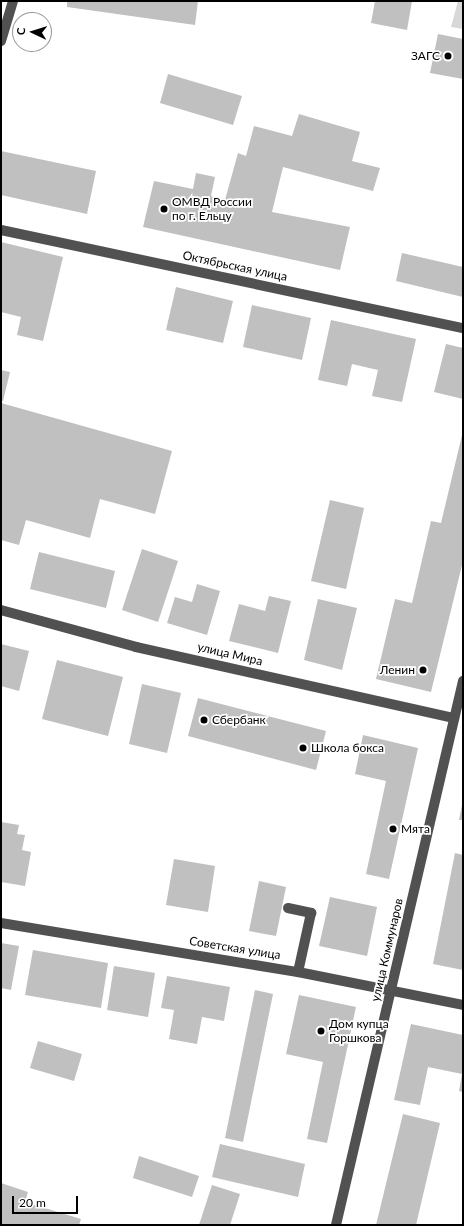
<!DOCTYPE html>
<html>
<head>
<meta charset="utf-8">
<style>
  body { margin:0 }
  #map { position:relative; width:464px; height:1226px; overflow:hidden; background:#fff; font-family:Lato,sans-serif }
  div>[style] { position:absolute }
  .green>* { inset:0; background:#d8d8d8 }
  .building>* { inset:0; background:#c0c0c0 }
  .minor>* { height:10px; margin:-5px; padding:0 5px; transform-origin:5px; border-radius:5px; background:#515151 }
  .dots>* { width:11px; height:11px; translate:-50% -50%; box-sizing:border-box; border:2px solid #fff; border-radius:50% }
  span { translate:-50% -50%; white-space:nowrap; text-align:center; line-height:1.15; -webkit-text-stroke:3.5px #fff; paint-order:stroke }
  .poi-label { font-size:12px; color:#000 }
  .right { translate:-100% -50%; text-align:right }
  .left { translate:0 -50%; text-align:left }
  .street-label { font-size:12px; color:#000 }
  .frame { position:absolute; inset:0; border:2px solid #000; pointer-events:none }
  .north { position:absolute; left:12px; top:12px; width:40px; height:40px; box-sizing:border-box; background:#fff; border:1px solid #999; border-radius:50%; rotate:274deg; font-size:11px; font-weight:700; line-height:16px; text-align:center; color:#000 }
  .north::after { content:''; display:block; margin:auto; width:14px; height:18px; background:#000; clip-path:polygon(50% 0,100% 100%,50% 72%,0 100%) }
  .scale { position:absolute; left:12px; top:1196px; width:66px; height:18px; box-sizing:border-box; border:2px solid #000; border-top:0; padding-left:5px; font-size:12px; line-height:14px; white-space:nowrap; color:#000; -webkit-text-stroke:3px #fff; paint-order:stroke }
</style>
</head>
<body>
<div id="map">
  <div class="green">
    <div style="clip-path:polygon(458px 1px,463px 1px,463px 29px,451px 27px)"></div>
  </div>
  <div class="building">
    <div style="clip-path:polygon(67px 1px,198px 1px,195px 25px,67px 7px)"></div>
    <div style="clip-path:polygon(375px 1px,412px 1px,407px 30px,371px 23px)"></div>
    <div style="clip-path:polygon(438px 34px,463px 39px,463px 79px,430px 73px)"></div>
    <div style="clip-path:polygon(168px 74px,242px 96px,233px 125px,160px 103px)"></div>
    <div style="clip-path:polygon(299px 114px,360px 132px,352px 161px,380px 168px,373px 191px,283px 167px,272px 212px,350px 227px,340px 270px,143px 227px,154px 181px,193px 189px,196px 173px,215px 177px,211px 196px,225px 200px,238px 153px,246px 156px,254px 126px,292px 136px)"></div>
    <div style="clip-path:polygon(1px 151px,96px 171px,87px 214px,1px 195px)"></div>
    <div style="clip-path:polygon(1px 242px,63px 257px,43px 341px,17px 335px,21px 317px,1px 312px)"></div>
    <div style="clip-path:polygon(402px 253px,463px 267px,463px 297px,396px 281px)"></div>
    <div style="clip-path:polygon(176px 287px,233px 301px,223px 343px,166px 330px)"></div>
    <div style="clip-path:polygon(252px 305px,311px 318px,302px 360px,243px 347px)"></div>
    <div style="clip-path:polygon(331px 320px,416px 339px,402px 402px,372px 396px,378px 370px,352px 364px,347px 386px,318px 380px)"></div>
    <div style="clip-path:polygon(446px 344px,463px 348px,463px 399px,434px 392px)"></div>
    <div style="clip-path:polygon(1px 370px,10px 372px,3px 401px,1px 401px)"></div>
    <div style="clip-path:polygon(1px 403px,172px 451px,155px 514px,100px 499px,90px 538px,26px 520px,19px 545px,1px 540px)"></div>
    <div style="clip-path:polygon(463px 431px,463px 561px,431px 692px,376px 679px,395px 599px,412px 603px,431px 521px,441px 523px)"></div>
    <div style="clip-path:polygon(330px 500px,364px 508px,346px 589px,311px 581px)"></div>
    <div style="clip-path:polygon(142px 549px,178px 561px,158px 622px,122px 610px)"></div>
    <div style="clip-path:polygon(39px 552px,115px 571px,106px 608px,30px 589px)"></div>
    <div style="clip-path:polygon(197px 584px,220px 591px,207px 635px,167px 623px,175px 597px,192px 602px)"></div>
    <div style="clip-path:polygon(269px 596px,291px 601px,278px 653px,229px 641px,239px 604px,265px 611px)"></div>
    <div style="clip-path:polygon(318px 599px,357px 608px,342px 670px,304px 660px)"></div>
    <div style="clip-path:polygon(1px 644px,29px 651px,19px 691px,1px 686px)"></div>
    <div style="clip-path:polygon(57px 660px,123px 677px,108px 736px,42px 719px)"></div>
    <div style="clip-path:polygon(142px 684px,181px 693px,167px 753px,129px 744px)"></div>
    <div style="clip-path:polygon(198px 698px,326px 731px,316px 770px,188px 736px)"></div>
    <div style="clip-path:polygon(363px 735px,418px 748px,389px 879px,366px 874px,386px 781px,355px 774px)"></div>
    <div style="clip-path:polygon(462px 805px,463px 805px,463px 820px,459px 820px)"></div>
    <div style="clip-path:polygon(1px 822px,19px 825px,17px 834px,25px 835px,22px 850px,31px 852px,25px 886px,1px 882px)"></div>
    <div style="clip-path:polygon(455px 853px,463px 855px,463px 970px,433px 964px)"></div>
    <div style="clip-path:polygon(174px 859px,215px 866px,208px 912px,166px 905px)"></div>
    <div style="clip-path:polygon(259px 881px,286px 887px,276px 936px,249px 931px)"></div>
    <div style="clip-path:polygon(330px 897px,377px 907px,367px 956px,319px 946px)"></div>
    <div style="clip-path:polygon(1px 943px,19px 946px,11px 990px,1px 988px)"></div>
    <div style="clip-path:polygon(33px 950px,108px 963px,101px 1008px,25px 995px)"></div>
    <div style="clip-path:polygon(114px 966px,155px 973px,148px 1017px,107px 1010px)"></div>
    <div style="clip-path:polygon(167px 976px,230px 987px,224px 1021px,202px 1017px,197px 1044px,169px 1039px,174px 1010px,161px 1008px)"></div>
    <div style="clip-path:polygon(255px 990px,273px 994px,243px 1142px,225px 1138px)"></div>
    <div style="clip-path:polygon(299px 995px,356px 1007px,327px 1143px,307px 1139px,323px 1062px,286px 1054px)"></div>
    <div style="clip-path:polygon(411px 1024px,463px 1035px,463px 1092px,459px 1091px,462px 1074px,428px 1067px,420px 1105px,394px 1100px)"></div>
    <div style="clip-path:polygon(38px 1041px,82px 1054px,74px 1081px,30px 1068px)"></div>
    <div style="clip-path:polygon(403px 1114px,440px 1123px,416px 1225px,376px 1225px)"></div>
    <div style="clip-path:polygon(220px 1144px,305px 1164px,298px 1197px,212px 1177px)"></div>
    <div style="clip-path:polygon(139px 1156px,199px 1176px,192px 1197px,133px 1178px)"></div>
    <div style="clip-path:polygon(1px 1183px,28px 1192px,25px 1202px,81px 1219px,79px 1225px,1px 1225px)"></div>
    <div style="clip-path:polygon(212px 1185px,240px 1194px,230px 1225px,199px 1225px)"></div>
  </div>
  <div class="minor">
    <div style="left:1px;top:41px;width:42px;rotate:-73.3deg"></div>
    <div style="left:1px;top:230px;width:472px;rotate:12deg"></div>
    <div style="left:1px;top:610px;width:140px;rotate:15.3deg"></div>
    <div style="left:136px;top:647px;width:326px;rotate:12.6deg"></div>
    <div style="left:288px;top:908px;width:24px;rotate:12deg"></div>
    <div style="left:311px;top:913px;width:60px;rotate:102.4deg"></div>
    <div style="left:1px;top:923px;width:301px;rotate:9.4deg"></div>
    <div style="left:298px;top:972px;width:168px;rotate:11.3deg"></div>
    <div style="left:336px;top:1225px;width:559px;rotate:-76.86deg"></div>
  </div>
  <div class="dots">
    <div style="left:448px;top:56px;background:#000"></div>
    <div style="left:164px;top:209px;background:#000"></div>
    <div style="left:423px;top:670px;background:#000"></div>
    <div style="left:204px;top:720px;background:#000"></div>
    <div style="left:303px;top:748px;background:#000"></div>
    <div style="left:393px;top:829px;background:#000"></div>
    <div style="left:321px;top:1031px;background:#000"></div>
  </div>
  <div class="poi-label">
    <span class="right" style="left:440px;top:56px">ЗАГС</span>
    <span class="left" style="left:172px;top:209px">ОМВД России<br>по г. Ельцу</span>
    <span class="right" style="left:415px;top:670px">Ленин</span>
    <span class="left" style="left:212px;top:720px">Сбербанк</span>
    <span class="left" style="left:311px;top:748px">Школа бокса</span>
    <span class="left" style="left:401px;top:829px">Мята</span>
    <span class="left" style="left:329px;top:1031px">Дом купца<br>Горшкова</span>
  </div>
  <div class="street-label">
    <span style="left:235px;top:266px;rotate:12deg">Октябрьская улица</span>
    <span style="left:230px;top:654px;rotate:13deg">улица Мира</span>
    <span style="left:235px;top:948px;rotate:9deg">Советская улица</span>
    <span style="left:387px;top:950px;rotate:-77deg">улица Коммунаров</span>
  </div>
  <div class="frame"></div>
  <div class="north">С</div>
  <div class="scale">20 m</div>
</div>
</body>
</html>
